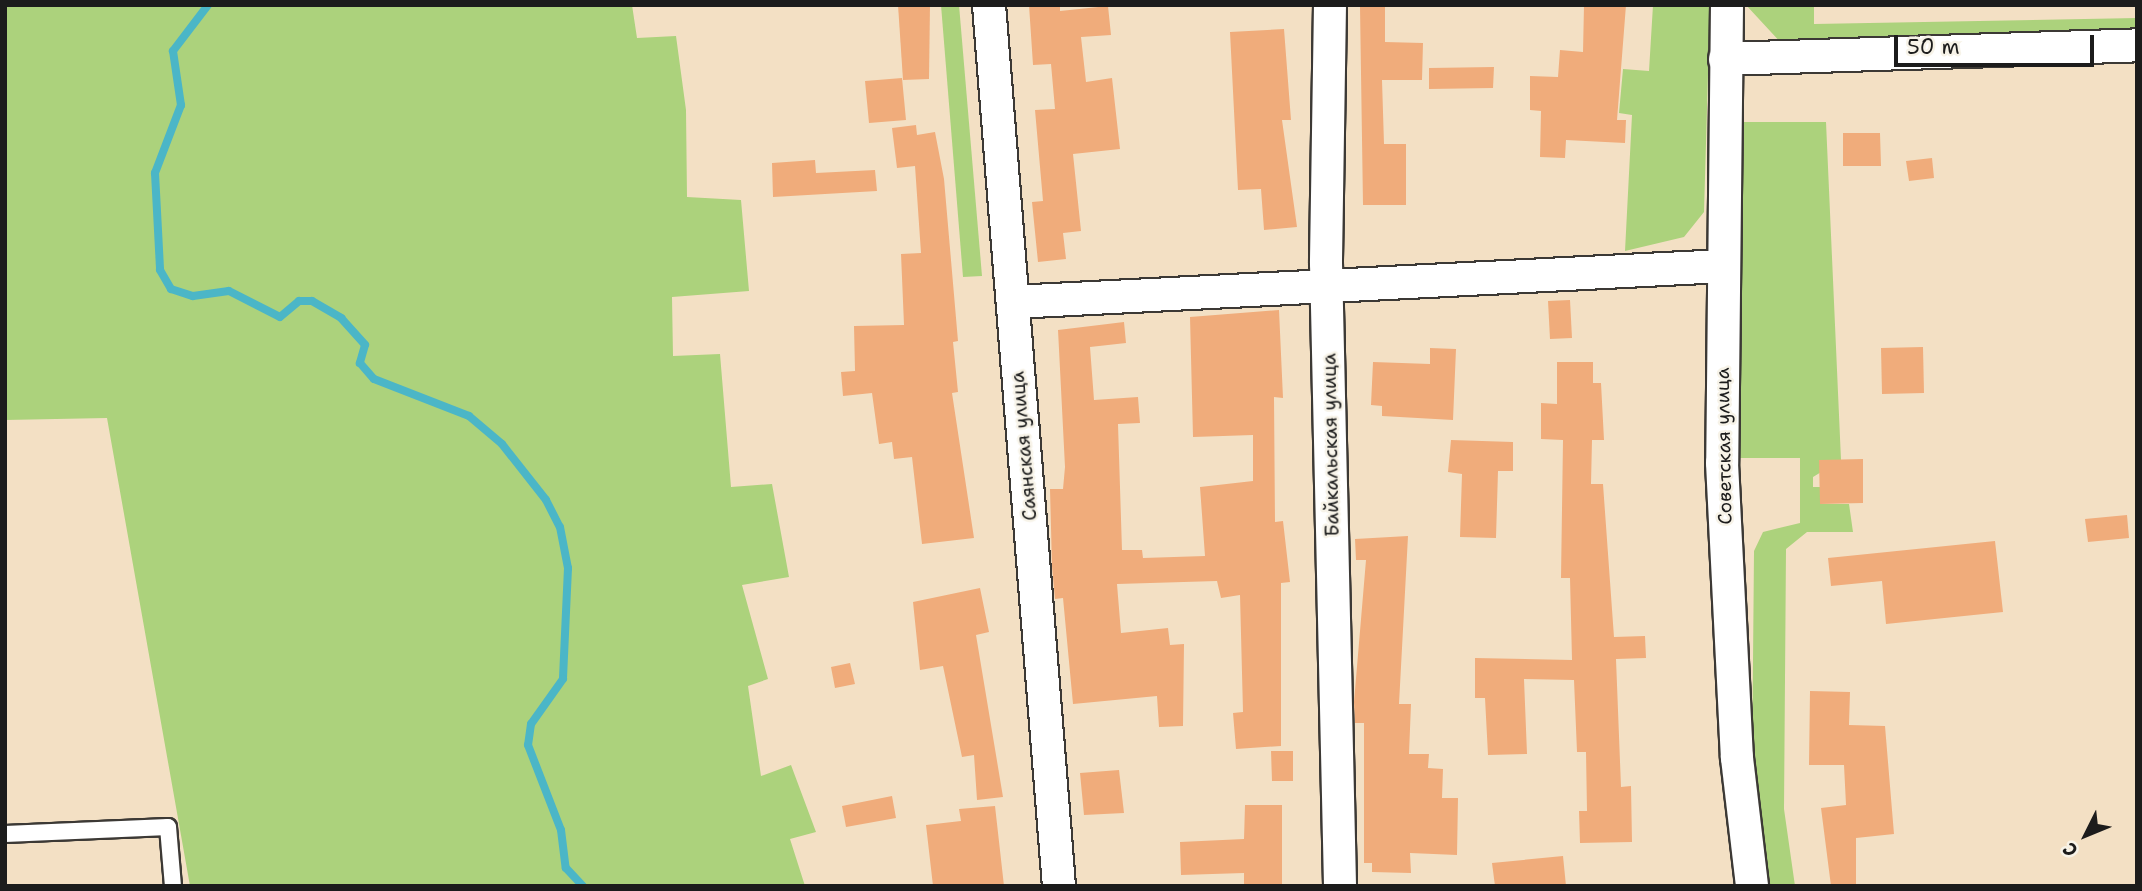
<!DOCTYPE html>
<html>
<head>
<meta charset="utf-8">
<style>
  body { margin:0 }
  #map { position:relative; width:2142px; height:891px; overflow:hidden; background:#f3e0c4; font-family:"Shantell Sans",sans-serif }
  div>[style] { position:absolute }
  .green>* { inset:0; background:#acd27c }
  .stream>* { height:8px; margin:-4px; padding:0 4px; transform-origin:4px; border-radius:4px; background:#4bb6c7 }
  .building>* { inset:0; background:#f0ac7b }
  .roads { filter:drop-shadow(2px 0 #3c3935) drop-shadow(-2px 0 #3c3935) drop-shadow(0 2px #3c3935) drop-shadow(0 -2px #3c3935) }
  .service>* { height:16px; margin:-8px; padding:0 8px; transform-origin:8px; border-radius:8px; background:#fff }
  .minor>* { height:32px; margin:-16px; padding:0 16px; transform-origin:16px; border-radius:16px; background:#fff }
  span { translate:-50% -50%; white-space:nowrap; text-align:center; line-height:1.15; -webkit-text-stroke:5px #f7f3e8; paint-order:stroke }
  .street-label { font-size:19px; color:#1c1c1c }
  .frame { position:absolute; inset:0; border:7px solid #1c1c1c; pointer-events:none }
  .north { position:absolute; left:2051px; top:800px; width:70px; height:70px; -webkit-text-stroke:5px #f7f3e8; paint-order:stroke; rotate:227deg; font-size:19px; font-weight:700; line-height:28px; text-align:center; color:#1c1c1c }
  .north::after { content:''; display:block; margin:auto; width:24px; height:32px; background:#1c1c1c; clip-path:polygon(50% 0,100% 100%,50% 72%,0 100%) }
  .scale { position:absolute; left:1894px; top:35px; width:200px; height:32px; box-sizing:border-box; border:4px solid #1c1c1c; border-top:0; padding-left:9px; font-size:21px; line-height:24px; white-space:nowrap; color:#1c1c1c; -webkit-text-stroke:5px #f7f3e8; paint-order:stroke }
</style>
</head>
<body>
<div id="map">
  <div class="green">
    <div style="clip-path:polygon(5px 5px,632px 5px,637px 38px,676px 36px,686px 110px,687px 197px,741px 200px,749px 291px,672px 297px,673px 356px,720px 354px,731px 487px,772px 484px,789px 577px,742px 585px,768px 679px,748px 686px,761px 776px,791px 765px,816px 832px,790px 839px,805px 886px,190px 886px,107px 418px,5px 420px)"></div>
    <div style="clip-path:polygon(941px 5px,959px 5px,982px 276px,963px 277px)"></div>
    <div style="clip-path:polygon(1653px 5px,1710px 5px,1704px 212px,1684px 237px,1625px 251px,1632px 115px,1619px 113px,1623px 69px,1649px 71px)"></div>
    <div style="clip-path:polygon(1746px 5px,1814px 5px,1814px 24px,2137px 18px,2137px 30px,1782px 44px)"></div>
    <div style="clip-path:polygon(1744px 122px,1826px 122px,1841px 460px,1813px 477px,1813px 487px,1820px 487px,1821px 504px,1849px 504px,1853px 532px,1807px 532px,1786px 549px,1784px 809px,1795px 886px,1770px 886px,1752px 773px,1754px 551px,1763px 532px,1800px 523px,1800px 458px,1735px 458px)"></div>
  </div>
  <div class="stream">
    <div style="left:208px;top:5px;width:58px;rotate:127.3deg"></div>
    <div style="left:173px;top:51px;width:55px;rotate:81.6deg"></div>
    <div style="left:181px;top:105px;width:73px;rotate:110.9deg"></div>
    <div style="left:155px;top:173px;width:97px;rotate:87deg"></div>
    <div style="left:160px;top:270px;width:22px;rotate:60deg"></div>
    <div style="left:171px;top:289px;width:23px;rotate:18deg"></div>
    <div style="left:193px;top:296px;width:36px;rotate:-8deg"></div>
    <div style="left:229px;top:291px;width:57px;rotate:27deg"></div>
    <div style="left:280px;top:317px;width:25px;rotate:-40deg"></div>
    <div style="left:299px;top:301px;width:13px"></div>
    <div style="left:312px;top:301px;width:34px;rotate:30deg"></div>
    <div style="left:341px;top:318px;width:36px;rotate:48deg"></div>
    <div style="left:365px;top:345px;width:19px;rotate:106deg"></div>
    <div style="left:360px;top:363px;width:21px;rotate:49deg"></div>
    <div style="left:374px;top:379px;width:102px;rotate:21.3deg"></div>
    <div style="left:469px;top:416px;width:43px;rotate:40.3deg"></div>
    <div style="left:502px;top:444px;width:71px;rotate:51.8deg"></div>
    <div style="left:546px;top:500px;width:30px;rotate:63deg"></div>
    <div style="left:560px;top:527px;width:42px;rotate:79deg"></div>
    <div style="left:568px;top:568px;width:111px;rotate:92.6deg"></div>
    <div style="left:563px;top:679px;width:55px;rotate:125.4deg"></div>
    <div style="left:531px;top:724px;width:21px;rotate:98deg"></div>
    <div style="left:528px;top:745px;width:91px;rotate:68.8deg"></div>
    <div style="left:561px;top:830px;width:38px;rotate:83deg"></div>
    <div style="left:566px;top:868px;width:25px;rotate:47deg"></div>
  </div>
  <div class="building">
    <div style="clip-path:polygon(898px 5px,930px 5px,929px 79px,903px 80px)"></div>
    <div style="clip-path:polygon(1029px 5px,1060px 5px,1060px 11px,1108px 6px,1111px 35px,1081px 37px,1086px 82px,1112px 78px,1120px 149px,1073px 154px,1081px 231px,1063px 233px,1066px 259px,1038px 262px,1032px 202px,1043px 201px,1035px 110px,1055px 109px,1051px 64px,1033px 65px)"></div>
    <div style="clip-path:polygon(1584px 5px,1626px 5px,1617px 120px,1626px 120px,1625px 143px,1566px 140px,1565px 158px,1540px 157px,1541px 111px,1530px 110px,1530px 76px,1558px 77px,1560px 50px,1583px 52px)"></div>
    <div style="clip-path:polygon(1360px 7px,1385px 7px,1385px 42px,1423px 43px,1422px 80px,1382px 80px,1384px 144px,1406px 144px,1406px 205px,1363px 205px)"></div>
    <div style="clip-path:polygon(1284px 29px,1291px 120px,1282px 120px,1297px 227px,1264px 230px,1261px 189px,1238px 190px,1230px 32px)"></div>
    <div style="clip-path:polygon(1494px 67px,1493px 88px,1429px 89px,1429px 68px)"></div>
    <div style="clip-path:polygon(902px 78px,906px 120px,869px 123px,865px 81px)"></div>
    <div style="clip-path:polygon(916px 125px,917px 135px,935px 132px,944px 179px,958px 341px,953px 342px,958px 392px,952px 393px,974px 538px,922px 544px,912px 457px,894px 459px,892px 442px,879px 444px,872px 393px,843px 396px,841px 372px,855px 371px,854px 326px,904px 325px,901px 254px,921px 253px,915px 166px,897px 168px,892px 128px)"></div>
    <div style="clip-path:polygon(1843px 133px,1880px 133px,1881px 166px,1843px 166px)"></div>
    <div style="clip-path:polygon(1932px 158px,1934px 178px,1909px 181px,1906px 161px)"></div>
    <div style="clip-path:polygon(815px 160px,816px 173px,875px 170px,877px 191px,773px 197px,772px 163px)"></div>
    <div style="clip-path:polygon(1570px 300px,1572px 338px,1550px 339px,1548px 301px)"></div>
    <div style="clip-path:polygon(1279px 310px,1283px 398px,1274px 397px,1275px 522px,1283px 521px,1290px 582px,1281px 583px,1281px 746px,1236px 749px,1233px 713px,1243px 712px,1240px 595px,1221px 598px,1217px 581px,1117px 584px,1121px 633px,1168px 628px,1170px 645px,1184px 644px,1183px 726px,1159px 727px,1157px 696px,1073px 704px,1063px 598px,1055px 599px,1052px 566px,1050px 489px,1063px 489px,1065px 467px,1058px 330px,1124px 322px,1126px 343px,1090px 347px,1094px 400px,1138px 397px,1140px 423px,1118px 424px,1122px 550px,1142px 550px,1143px 558px,1205px 556px,1200px 487px,1253px 481px,1253px 435px,1193px 437px,1190px 317px)"></div>
    <div style="clip-path:polygon(1923px 347px,1924px 393px,1882px 394px,1881px 348px)"></div>
    <div style="clip-path:polygon(1430px 348px,1456px 349px,1453px 420px,1382px 416px,1382px 406px,1371px 405px,1373px 362px,1430px 364px)"></div>
    <div style="clip-path:polygon(1557px 362px,1593px 362px,1593px 383px,1601px 383px,1604px 440px,1592px 440px,1591px 484px,1603px 484px,1614px 637px,1645px 636px,1646px 658px,1616px 659px,1621px 787px,1631px 786px,1632px 842px,1580px 843px,1579px 811px,1587px 811px,1586px 752px,1577px 752px,1574px 680px,1524px 679px,1527px 754px,1488px 755px,1485px 698px,1475px 698px,1475px 658px,1572px 660px,1570px 578px,1561px 578px,1563px 440px,1541px 439px,1541px 403px,1557px 404px)"></div>
    <div style="clip-path:polygon(1451px 440px,1513px 442px,1513px 471px,1498px 471px,1496px 538px,1460px 537px,1462px 474px,1448px 472px)"></div>
    <div style="clip-path:polygon(1863px 459px,1863px 503px,1820px 504px,1819px 460px)"></div>
    <div style="clip-path:polygon(2127px 515px,2129px 538px,2088px 542px,2085px 519px)"></div>
    <div style="clip-path:polygon(1408px 536px,1399px 704px,1411px 704px,1409px 754px,1429px 754px,1428px 768px,1443px 769px,1442px 798px,1458px 798px,1457px 855px,1410px 853px,1411px 873px,1372px 872px,1372px 863px,1364px 863px,1364px 723px,1355px 723px,1354px 702px,1366px 560px,1356px 560px,1355px 539px)"></div>
    <div style="clip-path:polygon(1995px 541px,2003px 612px,1886px 624px,1882px 581px,1831px 586px,1828px 558px)"></div>
    <div style="clip-path:polygon(980px 588px,989px 632px,976px 635px,1003px 797px,977px 800px,974px 755px,962px 757px,943px 666px,920px 670px,913px 602px)"></div>
    <div style="clip-path:polygon(850px 663px,855px 684px,835px 688px,831px 667px)"></div>
    <div style="clip-path:polygon(1810px 691px,1850px 692px,1849px 725px,1885px 726px,1894px 834px,1856px 838px,1856px 886px,1831px 886px,1821px 808px,1846px 805px,1844px 765px,1809px 765px)"></div>
    <div style="clip-path:polygon(1271px 751px,1293px 751px,1293px 781px,1272px 781px)"></div>
    <div style="clip-path:polygon(1119px 770px,1124px 813px,1084px 815px,1080px 773px)"></div>
    <div style="clip-path:polygon(892px 796px,896px 818px,846px 827px,842px 806px)"></div>
    <div style="clip-path:polygon(1245px 805px,1282px 805px,1282px 886px,1244px 886px,1244px 873px,1181px 875px,1180px 842px,1244px 839px)"></div>
    <div style="clip-path:polygon(995px 806px,1004px 886px,933px 886px,926px 825px,961px 821px,959px 809px)"></div>
    <div style="clip-path:polygon(1563px 856px,1566px 886px,1495px 886px,1492px 863px)"></div>
  </div>
  <div class="roads">
    <div class="service">
      <div style="left:5px;top:834px;width:163px;rotate:-2.5deg"></div>
      <div style="left:168px;top:827px;width:59px;rotate:85.2deg"></div>
    </div>
    <div class="minor">
      <div style="left:989px;top:5px;width:884px;rotate:85.46deg"></div>
      <div style="left:1330px;top:5px;width:258px;rotate:90.9deg"></div>
      <div style="left:1326px;top:263px;width:623px;rotate:88.71deg"></div>
      <div style="left:1727px;top:5px;width:458px;rotate:90.6deg"></div>
      <div style="left:1722px;top:463px;width:295px;rotate:87.1deg"></div>
      <div style="left:1737px;top:758px;width:129px;rotate:83.3deg"></div>
      <div style="left:1725px;top:59px;width:412px;rotate:-1.9deg"></div>
      <div style="left:1013px;top:302px;width:711px;rotate:-2.9deg"></div>
    </div>
  </div>
  <div class="street-label">
    <span style="left:1331px;top:445px;rotate:-91deg">Байкальская улица</span>
    <span style="left:1024px;top:446px;rotate:-95deg">Саянская улица</span>
    <span style="left:1724px;top:446px;rotate:-91deg">Советская улица</span>
  </div>
  <div class="frame"></div>
  <div class="north">С</div>
  <div class="scale">50 m</div>
</div>
</body>
</html>
